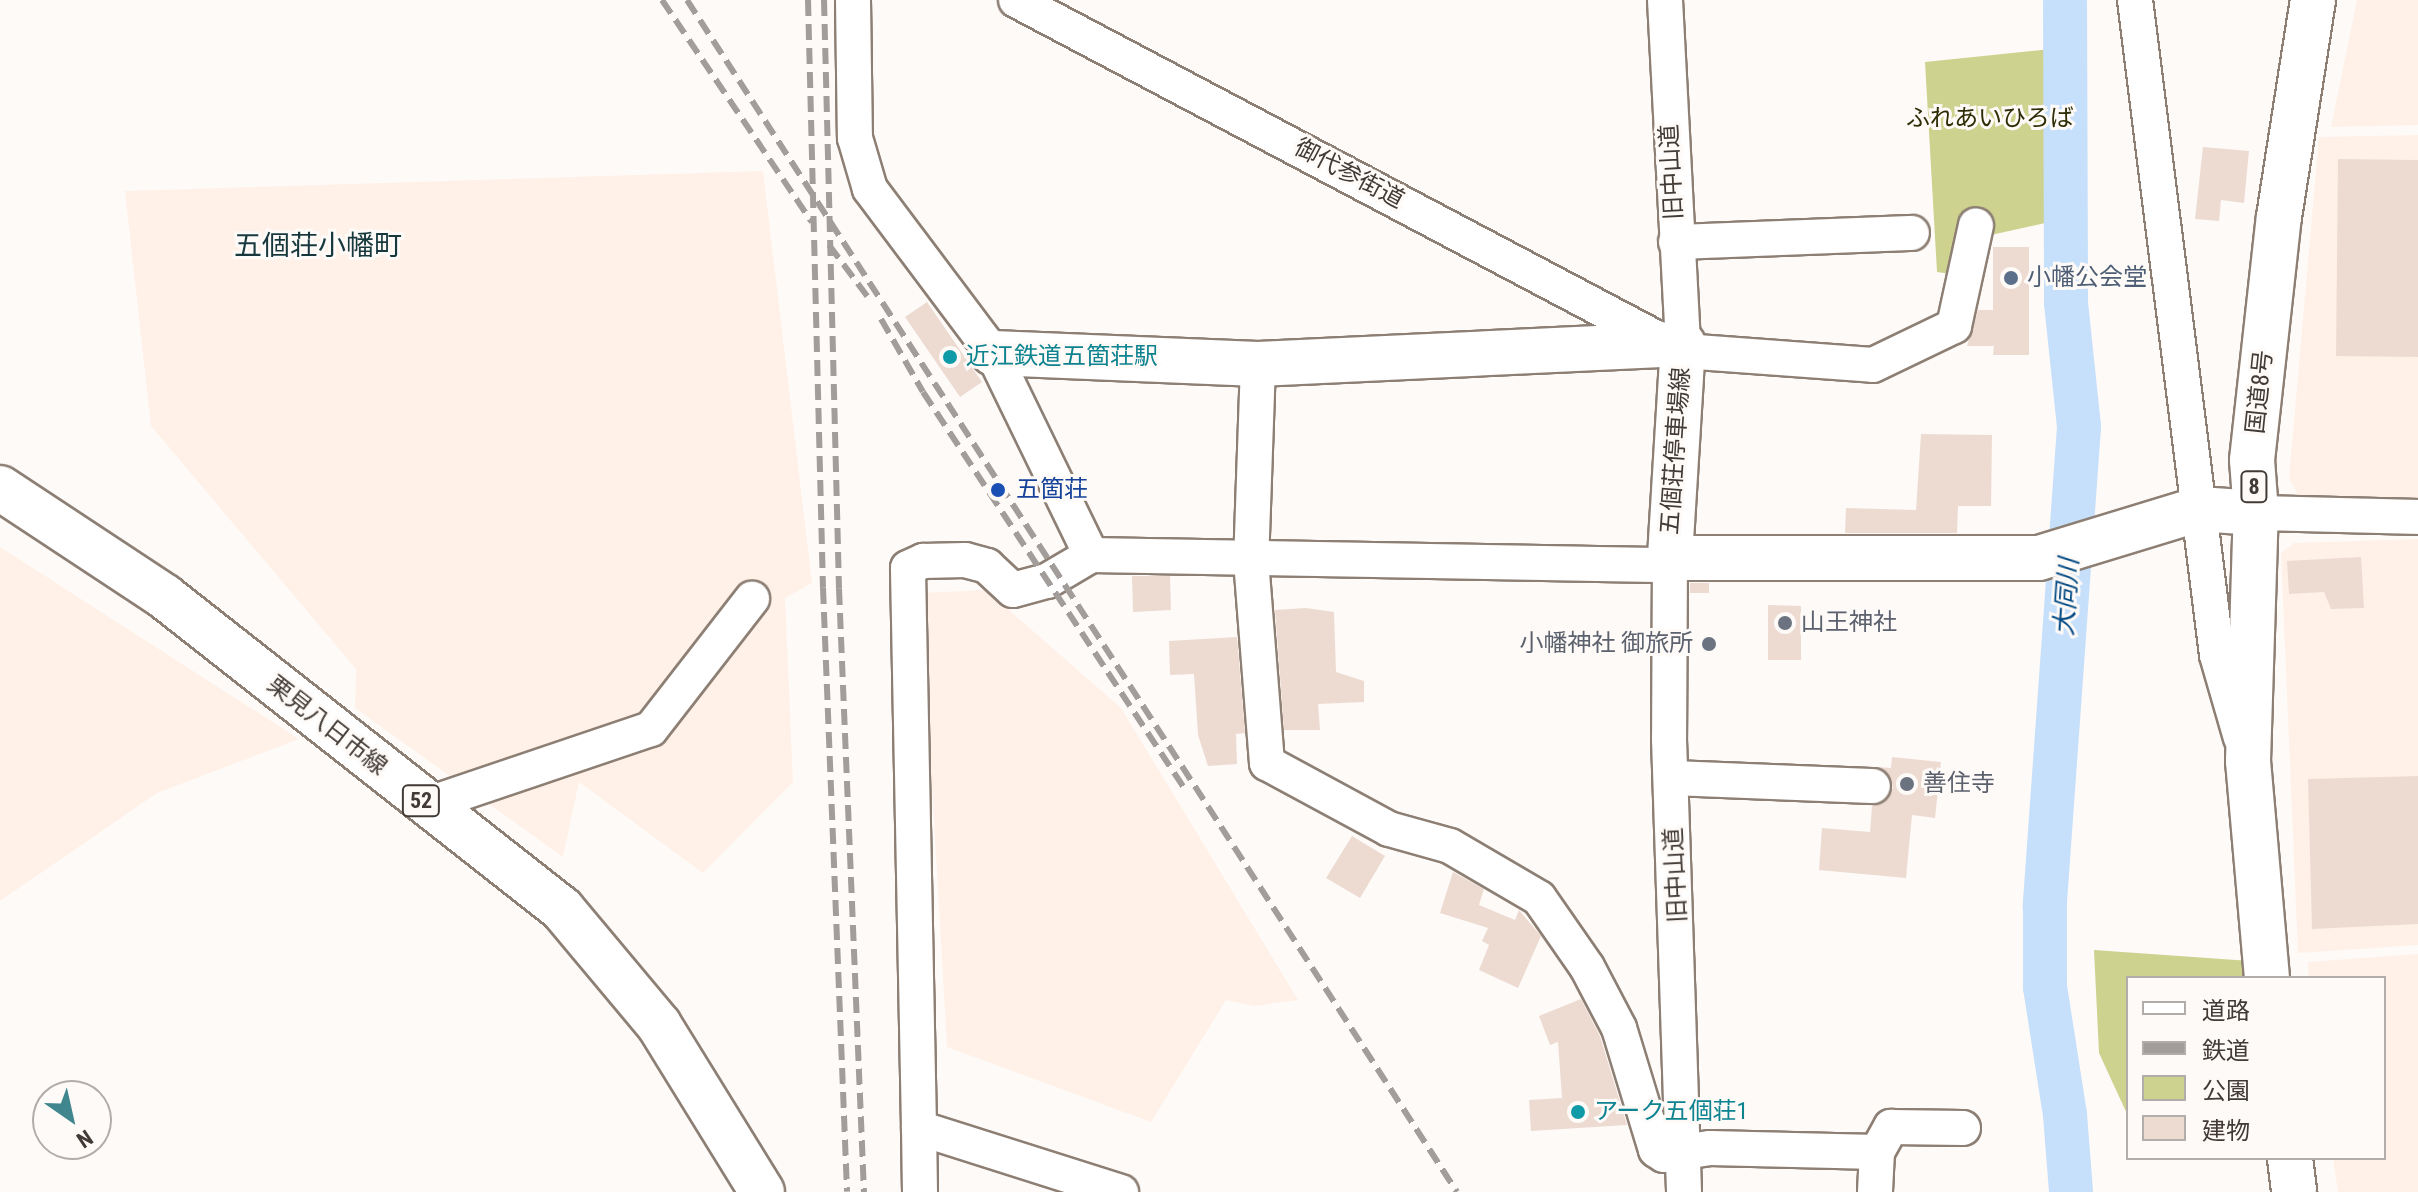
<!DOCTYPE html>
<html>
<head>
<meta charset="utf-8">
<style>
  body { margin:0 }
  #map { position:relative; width:2418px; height:1192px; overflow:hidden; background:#fefaf8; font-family:"Roboto Condensed","Noto Sans JP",sans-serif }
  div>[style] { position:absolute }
  .built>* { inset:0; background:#fff1e7 }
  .green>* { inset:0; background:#ced28f }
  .river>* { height:44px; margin:-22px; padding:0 22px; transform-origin:22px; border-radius:22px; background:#c6dffa }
  .building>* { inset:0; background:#eddbd2 }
  .roads { filter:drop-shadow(2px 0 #8d7f74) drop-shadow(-2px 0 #8d7f74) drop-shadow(0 2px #8d7f74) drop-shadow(0 -2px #8d7f74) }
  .minor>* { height:34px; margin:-17px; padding:0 17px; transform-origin:17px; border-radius:17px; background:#fff }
  .major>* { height:44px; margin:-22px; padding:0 22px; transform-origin:22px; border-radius:22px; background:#fff }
  .highway>* { height:44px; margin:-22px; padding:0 22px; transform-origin:22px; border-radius:22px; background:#fff }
  .rail>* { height:6px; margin-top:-3px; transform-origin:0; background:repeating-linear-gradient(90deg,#a29d9a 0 16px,transparent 0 24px) }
  .dots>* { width:22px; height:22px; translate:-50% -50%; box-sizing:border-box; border:4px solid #fefaf8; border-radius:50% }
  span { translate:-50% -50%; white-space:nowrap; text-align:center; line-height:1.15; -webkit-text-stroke:6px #fefaf8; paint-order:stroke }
  .shield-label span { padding:2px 6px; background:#fefaf8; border:2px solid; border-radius:6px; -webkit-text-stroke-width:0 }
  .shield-label { font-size:22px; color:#413a35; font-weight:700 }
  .park-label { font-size:24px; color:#2d2e05 }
  .street-label { font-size:24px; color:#413a35 }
  .service-label { font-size:24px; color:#4e5e75 }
  .left { translate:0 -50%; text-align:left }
  .culture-label { font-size:24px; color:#0d838f }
  .transit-label { font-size:24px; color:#164399 }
  .worship-label { font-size:24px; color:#5b616d }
  .right { translate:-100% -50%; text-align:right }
  .water-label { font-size:26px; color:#004882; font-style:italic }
  .quarter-label { font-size:28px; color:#17393d }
  .legend { position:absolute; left:2126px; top:976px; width:260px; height:184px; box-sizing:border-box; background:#fefaf8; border:2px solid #b2adaa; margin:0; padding:10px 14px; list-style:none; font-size:24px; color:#413a35 }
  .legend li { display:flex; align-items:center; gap:16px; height:40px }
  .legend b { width:40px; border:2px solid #b2adaa }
  .north { position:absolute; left:32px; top:1080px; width:80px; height:80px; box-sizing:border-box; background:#fefaf8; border:2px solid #b2adaa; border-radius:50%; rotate:146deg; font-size:22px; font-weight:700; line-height:32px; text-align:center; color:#413a35 }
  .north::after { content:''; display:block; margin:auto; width:28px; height:36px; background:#3f868e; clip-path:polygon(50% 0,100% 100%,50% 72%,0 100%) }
</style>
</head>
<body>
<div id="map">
  <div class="built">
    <div style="clip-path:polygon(2357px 0,2418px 0,2418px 125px,2331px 127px)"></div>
    <div style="clip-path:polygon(2418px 135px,2418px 500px,2300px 498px,2289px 478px,2319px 137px)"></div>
    <div style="clip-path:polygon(763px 171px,812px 583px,785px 598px,793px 782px,703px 873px,579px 782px,563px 857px,355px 708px,356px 669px,151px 426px,125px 191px)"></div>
    <div style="clip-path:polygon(2418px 539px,2418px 945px,2298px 953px,2281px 553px,2294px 543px)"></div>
    <div style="clip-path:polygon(0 547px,299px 739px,157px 793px,0 901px)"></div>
    <div style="clip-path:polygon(986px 590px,1121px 708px,1298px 1000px,1254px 1006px,1226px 1000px,1151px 1122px,947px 1047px,921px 593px)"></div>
    <div style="clip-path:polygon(2418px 954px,2418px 1192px,2338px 1192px,2333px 1158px,2384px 1158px,2384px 978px,2309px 978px,2308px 962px)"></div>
  </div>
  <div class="green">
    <div style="clip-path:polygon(2051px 49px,2054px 221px,1991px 235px,1971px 222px,1958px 275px,1937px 272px,1925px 62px)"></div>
    <div style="clip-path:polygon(2094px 950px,2250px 961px,2249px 978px,2128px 978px,2128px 1116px,2099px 1053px)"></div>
  </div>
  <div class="river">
    <div style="left:2065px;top:0;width:303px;rotate:89.8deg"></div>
    <div style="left:2066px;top:303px;width:125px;rotate:84deg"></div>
    <div style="left:2079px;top:427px;width:481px;rotate:94.1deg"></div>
    <div style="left:2045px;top:907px;width:80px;rotate:90deg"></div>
    <div style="left:2045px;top:987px;width:130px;rotate:81.1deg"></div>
    <div style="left:2065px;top:1115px;width:77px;rotate:85.5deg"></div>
  </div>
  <div class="building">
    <div style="clip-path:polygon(2203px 147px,2249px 151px,2244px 203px,2221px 200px,2219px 221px,2195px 219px)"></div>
    <div style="clip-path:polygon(2338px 159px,2418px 160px,2418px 357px,2336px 356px)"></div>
    <div style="clip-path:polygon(1993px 247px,2029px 247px,2029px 355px,1993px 355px,1994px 346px,1967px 346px,1978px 310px,1993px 310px)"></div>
    <div style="clip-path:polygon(927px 302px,982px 382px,960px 397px,905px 317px)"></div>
    <div style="clip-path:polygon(1921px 434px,1992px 435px,1991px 506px,1958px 506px,1957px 533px,1845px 533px,1846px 508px,1916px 510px)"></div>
    <div style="clip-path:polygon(2361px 557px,2364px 608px,2331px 609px,2324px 592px,2289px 594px,2287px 561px)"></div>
    <div style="clip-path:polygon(1132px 576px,1170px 576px,1171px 610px,1133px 612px)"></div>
    <div style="clip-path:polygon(1690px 583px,1709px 583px,1709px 593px,1690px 593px)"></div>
    <div style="clip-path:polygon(1768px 605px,1801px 606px,1801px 660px,1768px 660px)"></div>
    <div style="clip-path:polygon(1306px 608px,1334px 612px,1336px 672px,1364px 681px,1364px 702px,1318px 704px,1320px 730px,1284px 730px,1275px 610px)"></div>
    <div style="clip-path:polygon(1237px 637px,1245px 733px,1236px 734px,1237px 764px,1208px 766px,1198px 735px,1194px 674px,1170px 675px,1169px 641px)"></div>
    <div style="clip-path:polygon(1892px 757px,1941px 762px,1935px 818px,1912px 815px,1906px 878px,1819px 870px,1822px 828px,1870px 832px,1872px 806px,1883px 803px,1893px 788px,1890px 776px,1877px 767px,1891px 768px)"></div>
    <div style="clip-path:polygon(2418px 776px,2418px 924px,2312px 929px,2308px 779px)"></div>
    <div style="clip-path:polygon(1352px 836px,1385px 856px,1360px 898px,1326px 878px)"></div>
    <div style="clip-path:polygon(1453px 872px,1484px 889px,1479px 905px,1515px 920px,1519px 910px,1541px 936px,1518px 988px,1479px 970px,1489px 945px,1482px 941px,1488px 928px,1440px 913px)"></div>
    <div style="clip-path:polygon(1581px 999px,1600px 1036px,1627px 1125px,1531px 1131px,1529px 1100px,1562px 1098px,1558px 1042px,1550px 1045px,1539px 1016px)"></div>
  </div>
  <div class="roads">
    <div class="minor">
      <div style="left:853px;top:0;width:138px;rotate:89.2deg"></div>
      <div style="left:855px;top:138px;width:53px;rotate:73.6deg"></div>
      <div style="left:870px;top:189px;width:205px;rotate:53.1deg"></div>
      <div style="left:993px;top:353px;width:225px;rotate:64.1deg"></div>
      <div style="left:1016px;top:0;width:722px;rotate:27.84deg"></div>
      <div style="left:1654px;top:337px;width:46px;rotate:19.2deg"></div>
      <div style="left:1697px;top:352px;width:176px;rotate:4.2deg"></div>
      <div style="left:1873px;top:365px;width:90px;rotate:-25.7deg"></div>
      <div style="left:1954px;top:326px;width:103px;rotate:-77.7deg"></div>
      <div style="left:1665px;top:0;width:344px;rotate:87deg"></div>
      <div style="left:2135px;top:0;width:660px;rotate:82.86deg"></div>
      <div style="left:2217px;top:655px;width:86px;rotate:73.9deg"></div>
      <div style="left:1676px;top:242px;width:236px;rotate:-2.2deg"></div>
      <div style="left:1258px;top:364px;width:196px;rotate:92deg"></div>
      <div style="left:1251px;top:560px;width:204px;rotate:85.5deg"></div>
      <div style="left:1267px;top:763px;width:139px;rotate:28.4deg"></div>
      <div style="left:1389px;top:829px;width:63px;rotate:15.6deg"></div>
      <div style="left:1450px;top:846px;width:103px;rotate:30.3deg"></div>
      <div style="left:1539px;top:898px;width:84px;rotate:55.2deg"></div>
      <div style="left:1587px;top:967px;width:69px;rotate:62.3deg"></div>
      <div style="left:1619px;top:1028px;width:127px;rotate:73.1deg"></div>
      <div style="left:1656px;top:1150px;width:9px;rotate:32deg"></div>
      <div style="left:1664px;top:1155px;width:47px;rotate:-8.7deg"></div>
      <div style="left:1710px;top:1148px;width:167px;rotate:1.4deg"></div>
      <div style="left:1877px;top:1152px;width:40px;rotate:92.9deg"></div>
      <div style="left:2256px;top:513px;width:162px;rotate:1.4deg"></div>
      <div style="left:1670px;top:558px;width:181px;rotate:90.3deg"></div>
      <div style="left:1669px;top:739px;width:453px;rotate:88.1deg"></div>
      <div style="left:1671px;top:778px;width:202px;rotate:2.3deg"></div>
      <div style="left:426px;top:805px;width:237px;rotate:-18.7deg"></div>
      <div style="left:651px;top:729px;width:165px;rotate:-52.2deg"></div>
      <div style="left:919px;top:1128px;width:560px;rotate:-91.13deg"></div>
      <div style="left:908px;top:568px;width:17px;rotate:-25deg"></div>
      <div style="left:923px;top:561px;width:42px;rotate:-1.4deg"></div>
      <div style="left:965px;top:560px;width:23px;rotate:15deg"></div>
      <div style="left:987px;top:566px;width:35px;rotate:43deg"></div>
      <div style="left:1013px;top:590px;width:35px;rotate:-15deg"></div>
      <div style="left:1047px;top:581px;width:51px;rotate:-30.6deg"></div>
      <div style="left:1091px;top:555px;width:566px;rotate:1.01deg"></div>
      <div style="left:1657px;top:565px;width:15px;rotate:-28deg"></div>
      <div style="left:1877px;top:1152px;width:29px;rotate:-61deg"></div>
      <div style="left:1891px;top:1127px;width:72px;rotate:0.8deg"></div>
      <div style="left:920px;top:1192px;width:64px;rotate:-90.9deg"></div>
      <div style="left:919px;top:1128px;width:212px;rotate:17.6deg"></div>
    </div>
    <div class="major">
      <div style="left:993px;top:353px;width:265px;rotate:2.4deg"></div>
      <div style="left:1258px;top:364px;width:425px;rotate:-2.7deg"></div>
      <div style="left:1683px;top:344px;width:214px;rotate:93.5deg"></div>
      <div style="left:1670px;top:558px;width:369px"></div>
      <div style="left:2039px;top:558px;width:167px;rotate:-17deg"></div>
      <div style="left:2199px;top:509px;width:57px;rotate:4deg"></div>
      <div style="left:0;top:488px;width:198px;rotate:33.4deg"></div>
      <div style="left:165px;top:597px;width:505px;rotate:38.16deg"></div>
      <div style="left:562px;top:909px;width:151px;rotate:50.1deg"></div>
      <div style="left:659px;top:1025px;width:196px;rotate:58.3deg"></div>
    </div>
    <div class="highway">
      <div style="left:2267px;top:978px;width:218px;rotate:-95deg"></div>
      <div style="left:2248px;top:761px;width:248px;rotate:-88.2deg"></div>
      <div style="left:2256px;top:513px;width:53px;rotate:-94.3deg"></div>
      <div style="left:2252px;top:460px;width:244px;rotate:-83.7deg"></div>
      <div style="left:2279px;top:217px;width:220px;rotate:-81.1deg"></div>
      <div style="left:2290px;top:1158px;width:34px;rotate:83deg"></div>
    </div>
  </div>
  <div class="rail">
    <div style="left:662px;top:0;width:268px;rotate:56deg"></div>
    <div style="left:687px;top:0;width:1419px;rotate:57.14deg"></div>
    <div style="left:808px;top:0;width:588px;rotate:88.54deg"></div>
    <div style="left:823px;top:588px;width:604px;rotate:87.72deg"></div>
    <div style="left:824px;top:0;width:589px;rotate:88.54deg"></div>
    <div style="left:839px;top:589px;width:604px;rotate:87.63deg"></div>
    <div style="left:829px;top:245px;width:64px;rotate:53.3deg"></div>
    <div style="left:881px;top:319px;width:84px;rotate:60.1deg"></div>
    <div style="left:923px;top:392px;width:476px;rotate:56.6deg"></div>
  </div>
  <div class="dots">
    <div style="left:2011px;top:278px;background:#5c6f8a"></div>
    <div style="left:950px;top:357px;background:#0f9aa8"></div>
    <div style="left:998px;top:490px;background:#1a4fb4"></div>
    <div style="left:1785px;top:623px;background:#6b7280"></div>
    <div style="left:1709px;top:644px;background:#6b7280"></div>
    <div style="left:1907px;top:784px;background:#6b7280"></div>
    <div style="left:1578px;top:1112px;background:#0f9aa8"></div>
  </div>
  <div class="shield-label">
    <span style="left:2254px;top:487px">8</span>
    <span style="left:421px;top:801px">52</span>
  </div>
  <div class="park-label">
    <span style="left:1990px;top:119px">ふれあいひろば</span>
  </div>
  <div class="street-label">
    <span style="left:1672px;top:172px;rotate:-93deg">旧中山道</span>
    <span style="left:1349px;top:174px;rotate:28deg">御代参街道</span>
    <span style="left:2260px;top:392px;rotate:-84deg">国道8号</span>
    <span style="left:1676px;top:451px;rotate:-86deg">五個荘停車場線</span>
    <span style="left:327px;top:726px;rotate:38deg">栗見八日市線</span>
    <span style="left:1676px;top:875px;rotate:-93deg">旧中山道</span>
  </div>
  <div class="service-label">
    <span class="left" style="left:2027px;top:278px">小幡公会堂</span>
  </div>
  <div class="culture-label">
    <span class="left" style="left:966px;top:357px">近江鉄道五箇荘駅</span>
    <span class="left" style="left:1594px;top:1112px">アーク五個荘1</span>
  </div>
  <div class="transit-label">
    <span class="left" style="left:1016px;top:490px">五箇荘</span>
  </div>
  <div class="worship-label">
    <span class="left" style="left:1801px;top:623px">山王神社</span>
    <span class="right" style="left:1693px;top:644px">小幡神社 御旅所</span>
    <span class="left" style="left:1923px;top:784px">善住寺</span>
  </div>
  <div class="water-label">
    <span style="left:2067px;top:597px;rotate:-86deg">大同川</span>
  </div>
  <div class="quarter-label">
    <span style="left:318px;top:246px">五個荘小幡町</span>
  </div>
  <ul class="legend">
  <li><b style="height:10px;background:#fff"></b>道路</li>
  <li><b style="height:10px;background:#a29d9a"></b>鉄道</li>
  <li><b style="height:22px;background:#ced28f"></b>公園</li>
  <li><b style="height:22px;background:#eddbd2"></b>建物</li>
  </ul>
  <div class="north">N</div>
</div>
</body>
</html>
